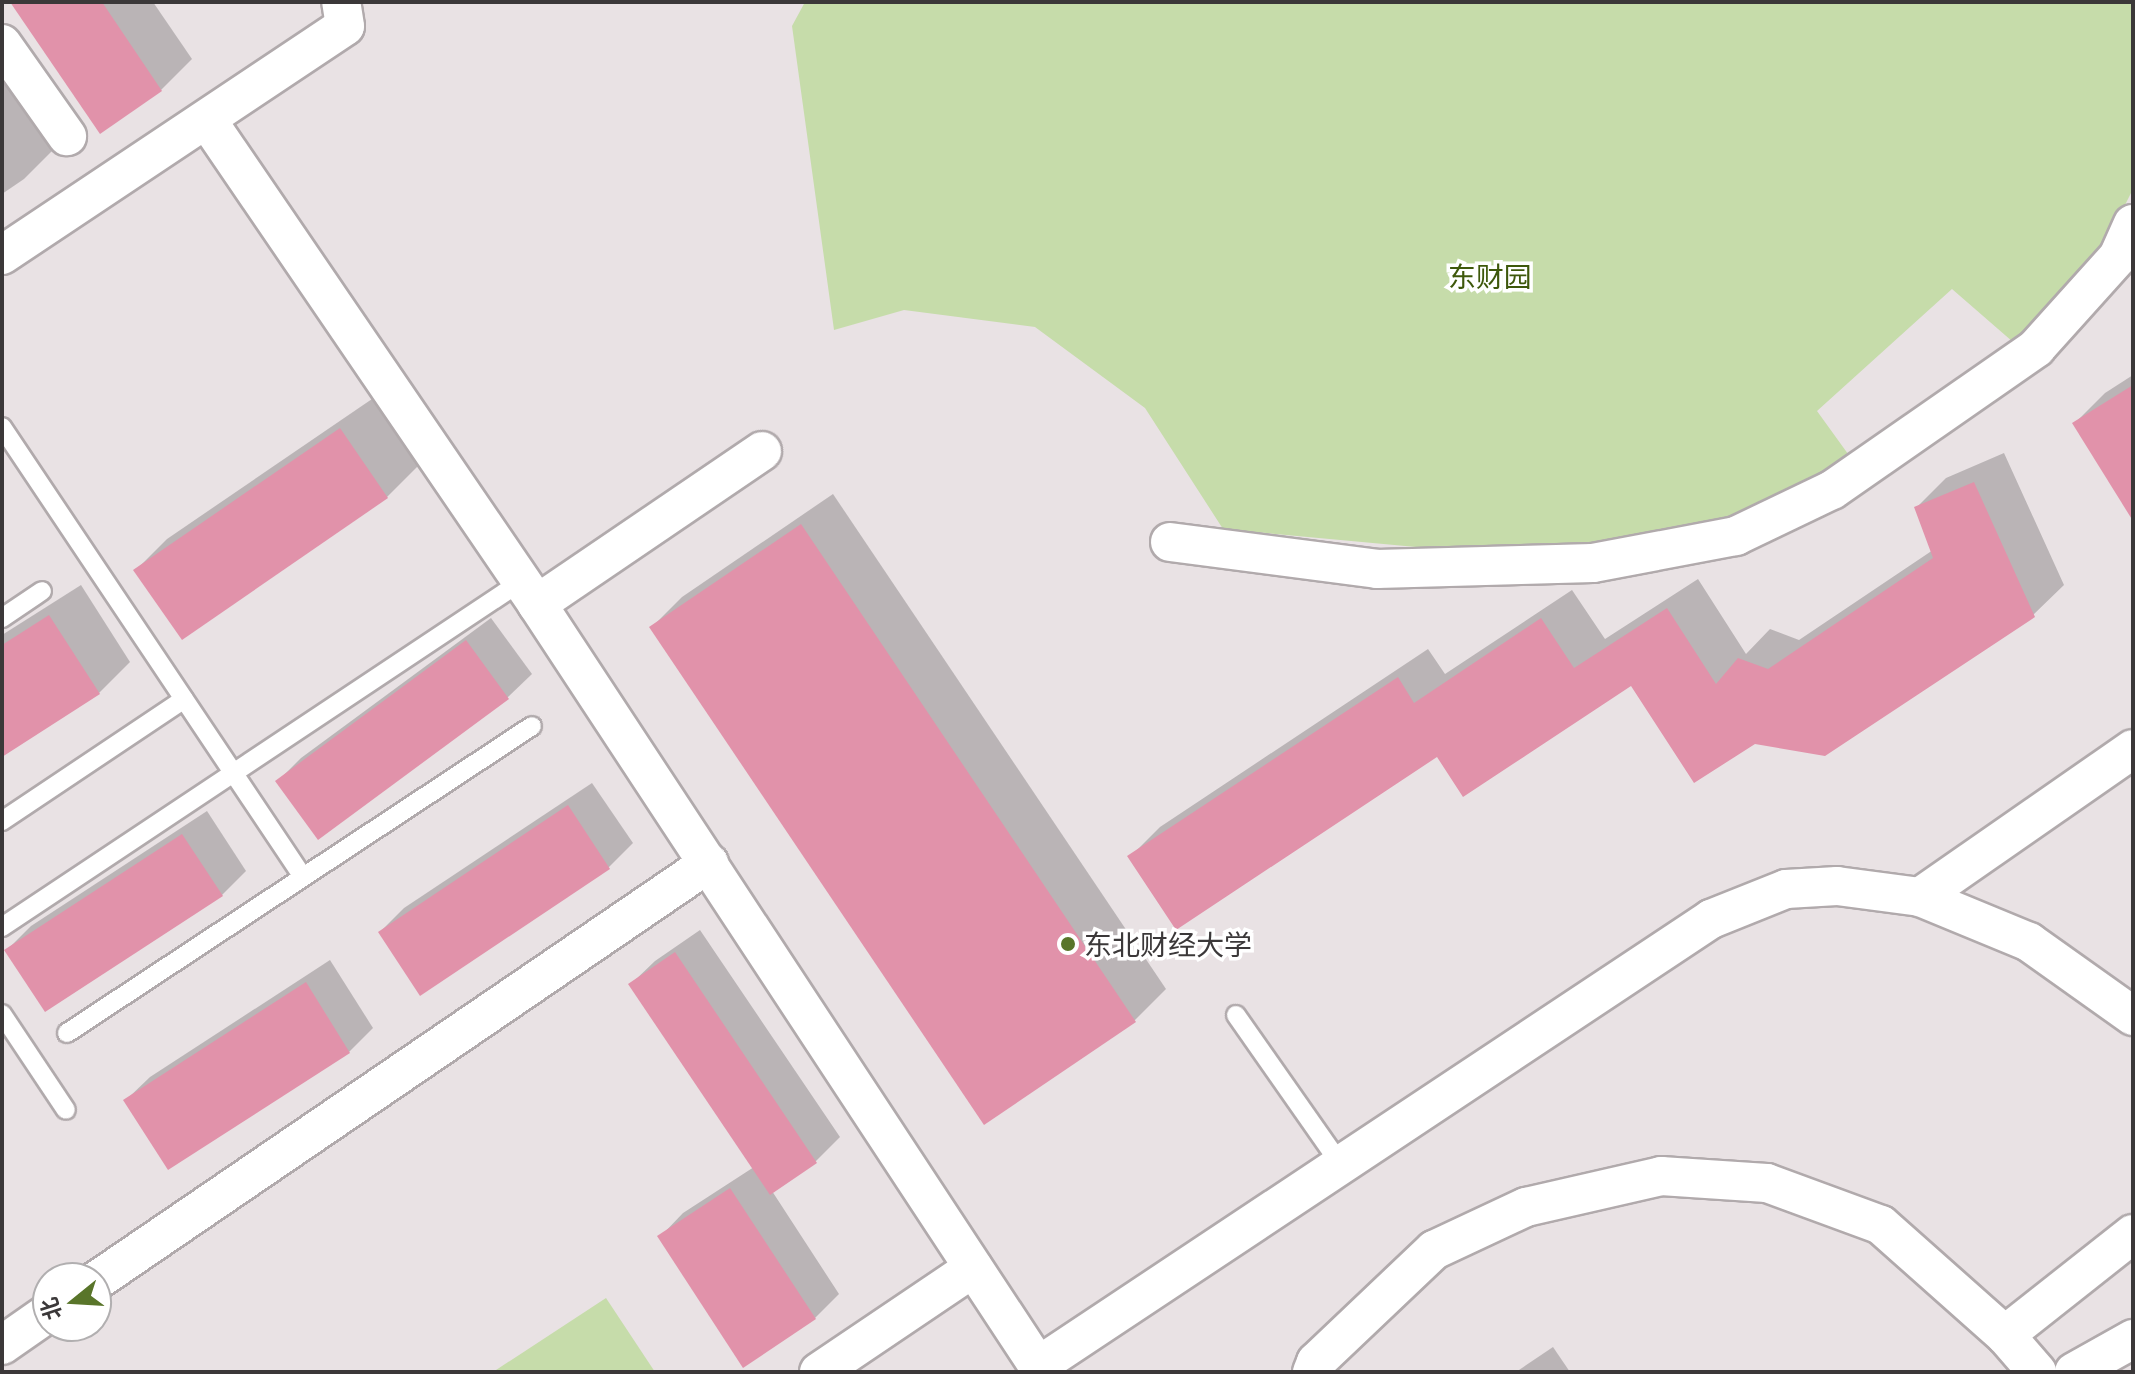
<!DOCTYPE html>
<html>
<head>
<meta charset="utf-8">
<style>
  body { margin:0 }
  #map { position:relative; width:2135px; height:1374px; overflow:hidden; background:#e9e2e4; font-family:Lato,"Noto Sans SC",sans-serif }
  div>[style] { position:absolute }
  .green>* { inset:0; background:#c6dcaa }
  .shadow>* { inset:0; background:#0003 }
  .building>* { inset:0; background:#e192aa }
  .roads { filter:drop-shadow(2px 0 #b1aaac) drop-shadow(-2px 0 #b1aaac) drop-shadow(0 2px #b1aaac) drop-shadow(0 -2px #b1aaac) }
  .service>* { height:18px; margin:-9px; padding:0 9px; transform-origin:9px; border-radius:9px; background:#fff }
  .minor>* { height:38px; margin:-19px; padding:0 19px; transform-origin:19px; border-radius:19px; background:#fff }
  .dots>* { width:22px; height:22px; translate:-50% -50%; box-sizing:border-box; border:4px solid #fff; border-radius:50% }
  span { translate:-50% -50%; white-space:nowrap; text-align:center; line-height:1.15; -webkit-text-stroke:7px #fff; paint-order:stroke }
  .park-label { font-size:28px; color:#3e580b }
  .poi-label { font-size:28px; color:#3b3839 }
  .left { translate:0 -50%; text-align:left }
  .frame { position:absolute; inset:0; border:4px solid #3b3839; pointer-events:none }
  .north { position:absolute; left:32px; top:1262px; width:80px; height:80px; box-sizing:border-box; background:#fff; border:2px solid #b1afb0; border-radius:50%; rotate:252deg; font-size:22px; font-weight:700; line-height:32px; text-align:center; color:#3b3839 }
  .north::after { content:''; display:block; margin:auto; width:28px; height:36px; background:#59752a; clip-path:polygon(50% 0,100% 100%,50% 72%,0 100%) }
</style>
</head>
<body>
<div id="map">
  <div class="green">
    <div style="clip-path:polygon(805px 2px,2133px 2px,2133px 189px,2100px 255px,2013px 342px,1952px 289px,1817px 411px,1856px 465px,1770px 506px,1663px 537px,1470px 552px,1223px 529px,1145px 408px,1035px 327px,904px 310px,834px 330px,792px 26px)"></div>
    <div style="clip-path:polygon(606px 1298px,655px 1372px,493px 1372px)"></div>
  </div>
  <div class="shadow">
    <div style="clip-path:polygon(13px 2px,153px 2px,192px 59px,161px 90px)"></div>
    <div style="clip-path:polygon(2px 70px,55px 148px,24px 179px,2px 194px)"></div>
    <div style="clip-path:polygon(2133px 375px,2133px 493px,2074px 424px,2105px 393px)"></div>
    <div style="clip-path:polygon(372px 399px,418px 466px,387px 497px,136px 570px,167px 539px)"></div>
    <div style="clip-path:polygon(2004px 453px,2064px 585px,2033px 615px,1825px 754px,1632px 683px,1438px 754px,1130px 857px,1160px 827px,1428px 649px,1445px 674px,1572px 590px,1605px 639px,1698px 579px,1746px 654px,1770px 629px,1799px 640px,1933px 550px,1916px 508px,1946px 478px)"></div>
    <div style="clip-path:polygon(833px 494px,1166px 989px,1135px 1020px,984px 1122px,651px 628px,682px 597px)"></div>
    <div style="clip-path:polygon(81px 585px,130px 662px,99px 693px,2px 754px,2px 635px)"></div>
    <div style="clip-path:polygon(491px 618px,532px 674px,508px 697px,319px 837px,278px 781px,301px 758px)"></div>
    <div style="clip-path:polygon(592px 783px,633px 843px,609px 867px,421px 993px,380px 932px,404px 908px)"></div>
    <div style="clip-path:polygon(207px 811px,246px 871px,222px 895px,7px 950px,31px 926px)"></div>
    <div style="clip-path:polygon(700px 930px,840px 1137px,816px 1161px,772px 1191px,839px 1294px,815px 1318px,660px 1237px,683px 1213px,754px 1167px,631px 984px,655px 961px)"></div>
    <div style="clip-path:polygon(330px 960px,373px 1028px,349px 1052px,126px 1100px,150px 1077px)"></div>
    <div style="clip-path:polygon(1553px 1347px,1570px 1372px,1516px 1372px)"></div>
  </div>
  <div class="building">
    <div style="clip-path:polygon(10px 2px,102px 2px,162px 91px,100px 134px)"></div>
    <div style="clip-path:polygon(2133px 385px,2133px 521px,2072px 423px)"></div>
    <div style="clip-path:polygon(340px 428px,388px 498px,182px 640px,133px 570px)"></div>
    <div style="clip-path:polygon(1974px 482px,2035px 617px,1825px 756px,1755px 744px,1694px 783px,1631px 686px,1463px 797px,1437px 757px,1176px 930px,1127px 856px,1398px 677px,1414px 703px,1541px 618px,1574px 668px,1667px 608px,1716px 684px,1738px 658px,1768px 669px,1933px 558px,1914px 507px)"></div>
    <div style="clip-path:polygon(801px 524px,1136px 1022px,984px 1125px,649px 627px)"></div>
    <div style="clip-path:polygon(49px 615px,100px 694px,2px 757px,2px 645px)"></div>
    <div style="clip-path:polygon(466px 640px,509px 699px,318px 840px,275px 781px)"></div>
    <div style="clip-path:polygon(568px 805px,610px 869px,420px 996px,378px 932px)"></div>
    <div style="clip-path:polygon(182px 834px,223px 896px,45px 1012px,4px 950px)"></div>
    <div style="clip-path:polygon(675px 952px,817px 1163px,770px 1195px,628px 984px)"></div>
    <div style="clip-path:polygon(306px 982px,350px 1053px,168px 1170px,123px 1100px)"></div>
    <div style="clip-path:polygon(730px 1188px,816px 1319px,743px 1368px,657px 1236px)"></div>
  </div>
  <div class="roads">
    <div class="service">
      <div style="left:2px;top:427px;width:541px;rotate:56.22deg"></div>
      <div style="left:2px;top:618px;width:48px;rotate:-34deg"></div>
      <div style="left:2px;top:821px;width:219px;rotate:-33.8deg"></div>
      <div style="left:2px;top:927px;width:625px;rotate:-33.64deg"></div>
      <div style="left:2px;top:1014px;width:115px;rotate:56.3deg"></div>
      <div style="left:1236px;top:1015px;width:183px;rotate:55deg"></div>
      <div style="left:67px;top:1033px;width:557px;rotate:-33.43deg"></div>
    </div>
    <div class="minor">
      <div style="left:2px;top:44px;width:113px;rotate:54.8deg"></div>
      <div style="left:207px;top:120px;width:586px;rotate:55.71deg"></div>
      <div style="left:537px;top:604px;width:919px;rotate:56.67deg"></div>
      <div style="left:2px;top:255px;width:412px;rotate:-33.7deg"></div>
      <div style="left:345px;top:26px;width:24px;rotate:-99deg"></div>
      <div style="left:1170px;top:542px;width:209px;rotate:7.4deg"></div>
      <div style="left:1377px;top:569px;width:216px;rotate:-1.6deg"></div>
      <div style="left:1593px;top:563px;width:146px;rotate:-10.7deg"></div>
      <div style="left:1736px;top:536px;width:106px;rotate:-25.6deg"></div>
      <div style="left:1832px;top:490px;width:249px;rotate:-34.8deg"></div>
      <div style="left:2036px;top:348px;width:122px;rotate:-48deg"></div>
      <div style="left:2118px;top:257px;width:36px;rotate:-66deg"></div>
      <div style="left:537px;top:604px;width:272px;rotate:-34.2deg"></div>
      <div style="left:1920px;top:897px;width:259px;rotate:-34.8deg"></div>
      <div style="left:96px;top:1281px;width:742px;rotate:-34.29deg"></div>
      <div style="left:2005px;top:1335px;width:163px;rotate:-38.3deg"></div>
      <div style="left:2px;top:1345px;width:56px;rotate:-34.8deg"></div>
      <div style="left:1038px;top:1366px;width:808px;rotate:-33.59deg"></div>
      <div style="left:1711px;top:919px;width:81px;rotate:-21.8deg"></div>
      <div style="left:1786px;top:889px;width:51px;rotate:-3.4deg"></div>
      <div style="left:1837px;top:886px;width:84px;rotate:7.5deg"></div>
      <div style="left:1920px;top:897px;width:118px;rotate:22.4deg"></div>
      <div style="left:2029px;top:942px;width:128px;rotate:35.4deg"></div>
      <div style="left:819px;top:1372px;width:186px;rotate:-34deg"></div>
      <div style="left:1312px;top:1372px;width:11px;rotate:-68deg"></div>
      <div style="left:1316px;top:1362px;width:163px;rotate:-43.5deg"></div>
      <div style="left:1434px;top:1250px;width:102px;rotate:-25.1deg"></div>
      <div style="left:1526px;top:1207px;width:139px;rotate:-12.9deg"></div>
      <div style="left:1661px;top:1176px;width:106px;rotate:3.8deg"></div>
      <div style="left:1767px;top:1183px;width:121px;rotate:20.2deg"></div>
      <div style="left:1881px;top:1225px;width:166px;rotate:41.6deg"></div>
      <div style="left:2005px;top:1335px;width:49px;rotate:49.1deg"></div>
      <div style="left:2074px;top:1372px;width:68px;rotate:-29.2deg"></div>
    </div>
  </div>
  <div class="dots">
    <div style="left:1068px;top:944px;background:#59752a"></div>
  </div>
  <div class="park-label">
    <span style="left:1490px;top:276px">东财园</span>
  </div>
  <div class="poi-label">
    <span class="left" style="left:1084px;top:944px">东北财经大学</span>
  </div>
  <div class="frame"></div>
  <div class="north">北</div>
</div>
</body>
</html>
